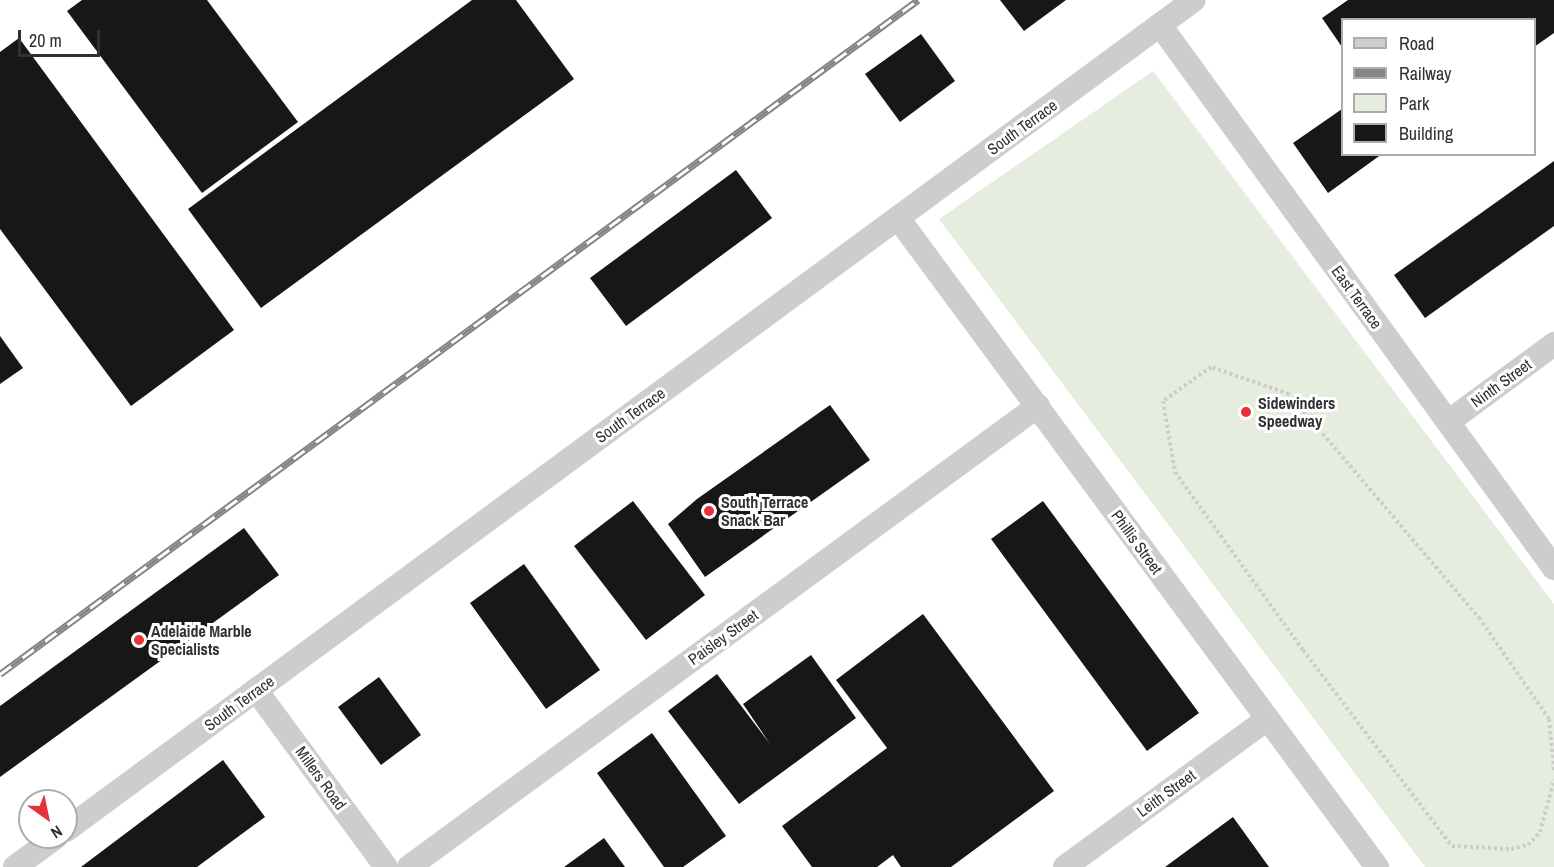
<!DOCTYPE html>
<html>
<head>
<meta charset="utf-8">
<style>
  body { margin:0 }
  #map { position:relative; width:1554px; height:867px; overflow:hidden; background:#fff; font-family:"Archivo Narrow",sans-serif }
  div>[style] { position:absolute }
  .green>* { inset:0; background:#e6edde }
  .building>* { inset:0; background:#171717 }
  .path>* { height:4px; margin-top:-2px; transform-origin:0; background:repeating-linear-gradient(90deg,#cdcdcd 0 3px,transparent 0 6px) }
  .minor>* { height:24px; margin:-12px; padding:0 12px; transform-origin:12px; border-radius:12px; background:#cdcdcd }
  .rail>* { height:7px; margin-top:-3.5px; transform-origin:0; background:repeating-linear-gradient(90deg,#fff 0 14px,#858585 0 28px); box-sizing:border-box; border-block:2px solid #858585 }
  .dots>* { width:16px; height:16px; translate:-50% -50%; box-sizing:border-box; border:3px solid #fff; border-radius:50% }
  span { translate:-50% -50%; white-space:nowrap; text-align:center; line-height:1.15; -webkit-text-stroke:6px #fff; paint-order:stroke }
  .street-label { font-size:16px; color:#303030 }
  .poi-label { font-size:16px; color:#303030; font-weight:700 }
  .left { translate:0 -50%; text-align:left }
  .legend { position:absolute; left:1341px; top:18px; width:195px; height:138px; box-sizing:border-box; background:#fff; border:2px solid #acacac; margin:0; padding:8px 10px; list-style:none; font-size:18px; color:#303030 }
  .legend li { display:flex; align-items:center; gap:12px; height:30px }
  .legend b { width:30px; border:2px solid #acacac }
  .north { position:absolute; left:18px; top:789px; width:60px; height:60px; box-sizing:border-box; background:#fff; border:2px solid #acacac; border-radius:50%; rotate:147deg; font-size:16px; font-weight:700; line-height:24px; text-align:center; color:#303030 }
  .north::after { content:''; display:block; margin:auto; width:21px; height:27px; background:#e83139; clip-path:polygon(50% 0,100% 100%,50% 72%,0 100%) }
  .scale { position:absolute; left:18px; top:30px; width:82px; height:27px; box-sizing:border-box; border:3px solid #303030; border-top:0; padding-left:8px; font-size:18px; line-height:21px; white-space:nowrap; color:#303030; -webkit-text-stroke:4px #fff; paint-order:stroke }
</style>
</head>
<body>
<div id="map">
  <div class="green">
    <div style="clip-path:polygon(1153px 71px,1554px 604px,1554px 867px,1425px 867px,939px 219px)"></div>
  </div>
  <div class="building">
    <div style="clip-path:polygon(82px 0,207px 0,298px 122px,202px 193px,67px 11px)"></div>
    <div style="clip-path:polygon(472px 0,516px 0,574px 79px,261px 308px,188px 209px)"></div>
    <div style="clip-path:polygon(1000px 0,1066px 0,1024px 31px)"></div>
    <div style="clip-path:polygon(1348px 0,1554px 0,1554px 33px,1534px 47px,1534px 20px,1342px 20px,1342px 47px,1322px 18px)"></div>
    <div style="clip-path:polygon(921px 34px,955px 81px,900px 122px,865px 74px)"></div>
    <div style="clip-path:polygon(19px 38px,234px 330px,131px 406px,0 229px,0 52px)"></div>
    <div style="clip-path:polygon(1342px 109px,1342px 154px,1382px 154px,1328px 193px,1293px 143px)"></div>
    <div style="clip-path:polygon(1554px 161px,1554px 226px,1425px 318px,1394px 275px)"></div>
    <div style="clip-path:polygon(736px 170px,772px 218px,626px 326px,590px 278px)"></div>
    <div style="clip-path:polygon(0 336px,23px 368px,0 384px)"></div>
    <div style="clip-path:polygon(830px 405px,870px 460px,705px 577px,668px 524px,697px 499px)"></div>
    <div style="clip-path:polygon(633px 501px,705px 595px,646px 640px,574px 546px)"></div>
    <div style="clip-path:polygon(1043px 501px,1199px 713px,1147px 751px,991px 539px)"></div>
    <div style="clip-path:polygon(244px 528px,279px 575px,0 777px,0 706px)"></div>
    <div style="clip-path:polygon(524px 564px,600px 670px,546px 709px,470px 603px)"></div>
    <div style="clip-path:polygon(923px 614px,1054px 791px,951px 867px,901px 867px,893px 855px,877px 867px,812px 867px,782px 826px,887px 748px,836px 680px)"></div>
    <div style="clip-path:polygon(811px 655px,856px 718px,739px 804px,668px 711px,717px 674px,770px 744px,743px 704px)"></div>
    <div style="clip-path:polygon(379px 677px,421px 735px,381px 765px,338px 707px)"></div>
    <div style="clip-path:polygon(652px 733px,726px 836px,683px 867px,664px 867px,597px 773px)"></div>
    <div style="clip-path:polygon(223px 760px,265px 817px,197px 867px,81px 867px)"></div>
    <div style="clip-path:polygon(1233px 817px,1269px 867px,1165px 867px)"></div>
    <div style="clip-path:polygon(604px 838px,625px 867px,564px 867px)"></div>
  </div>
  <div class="path">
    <div style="left:1554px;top:770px;width:51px;rotate:-95.6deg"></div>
    <div style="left:1549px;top:719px;width:121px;rotate:-124.6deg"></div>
    <div style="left:1480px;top:619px;width:295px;rotate:-130.3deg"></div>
    <div style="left:1289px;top:394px;width:83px;rotate:-160.9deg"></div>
    <div style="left:1211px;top:367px;width:59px;rotate:144.7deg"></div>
    <div style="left:1163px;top:401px;width:72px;rotate:80.4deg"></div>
    <div style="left:1175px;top:472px;width:219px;rotate:54.3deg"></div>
    <div style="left:1303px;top:650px;width:246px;rotate:52.8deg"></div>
    <div style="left:1452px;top:846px;width:59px;rotate:2.9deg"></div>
    <div style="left:1511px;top:849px;width:17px;rotate:-13deg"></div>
    <div style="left:1528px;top:845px;width:18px;rotate:-47deg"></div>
    <div style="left:1540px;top:832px;width:54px;rotate:-74.9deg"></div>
  </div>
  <div class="minor">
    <div style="left:1160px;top:25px;width:671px;rotate:54.04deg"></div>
    <div style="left:898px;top:218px;width:807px;rotate:53.57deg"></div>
    <div style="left:1448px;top:422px;width:132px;rotate:-36.3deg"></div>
    <div style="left:256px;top:690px;width:220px;rotate:53.7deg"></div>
    <div style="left:66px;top:830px;width:1400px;rotate:-36.35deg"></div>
    <div style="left:15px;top:867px;width:51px;rotate:-36.2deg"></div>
    <div style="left:409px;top:867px;width:780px;rotate:-36.24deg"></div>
    <div style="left:1065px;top:867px;width:250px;rotate:-36.2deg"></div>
  </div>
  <div class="rail">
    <div style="left:0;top:674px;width:1139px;rotate:-36.29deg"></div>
  </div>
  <div class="dots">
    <div style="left:1246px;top:412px;background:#e83139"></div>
    <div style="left:709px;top:511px;background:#e83139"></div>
    <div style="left:139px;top:640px;background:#e83139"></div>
  </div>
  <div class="street-label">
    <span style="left:1022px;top:127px;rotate:-36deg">South Terrace</span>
    <span style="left:1357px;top:297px;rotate:54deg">East Terrace</span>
    <span style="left:1501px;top:383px;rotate:-36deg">Ninth Street</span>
    <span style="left:630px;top:415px;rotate:-36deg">South Terrace</span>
    <span style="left:1137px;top:542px;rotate:54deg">Phillis Street</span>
    <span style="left:723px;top:637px;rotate:-36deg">Paisley Street</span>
    <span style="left:239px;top:703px;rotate:-36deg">South Terrace</span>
    <span style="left:321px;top:778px;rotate:54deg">Millers Road</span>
    <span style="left:1166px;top:793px;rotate:-36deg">Leith Street</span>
  </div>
  <div class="poi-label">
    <span class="left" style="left:1258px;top:412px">Sidewinders<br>Speedway</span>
    <span class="left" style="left:721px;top:511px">South Terrace<br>Snack Bar</span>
    <span class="left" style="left:151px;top:640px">Adelaide Marble<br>Specialists</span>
  </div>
  <ul class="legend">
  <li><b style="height:8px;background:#cdcdcd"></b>Road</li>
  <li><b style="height:8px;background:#858585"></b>Railway</li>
  <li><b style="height:16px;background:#e6edde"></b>Park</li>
  <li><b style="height:16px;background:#171717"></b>Building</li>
  </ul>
  <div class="north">N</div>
  <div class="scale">20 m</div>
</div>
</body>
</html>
